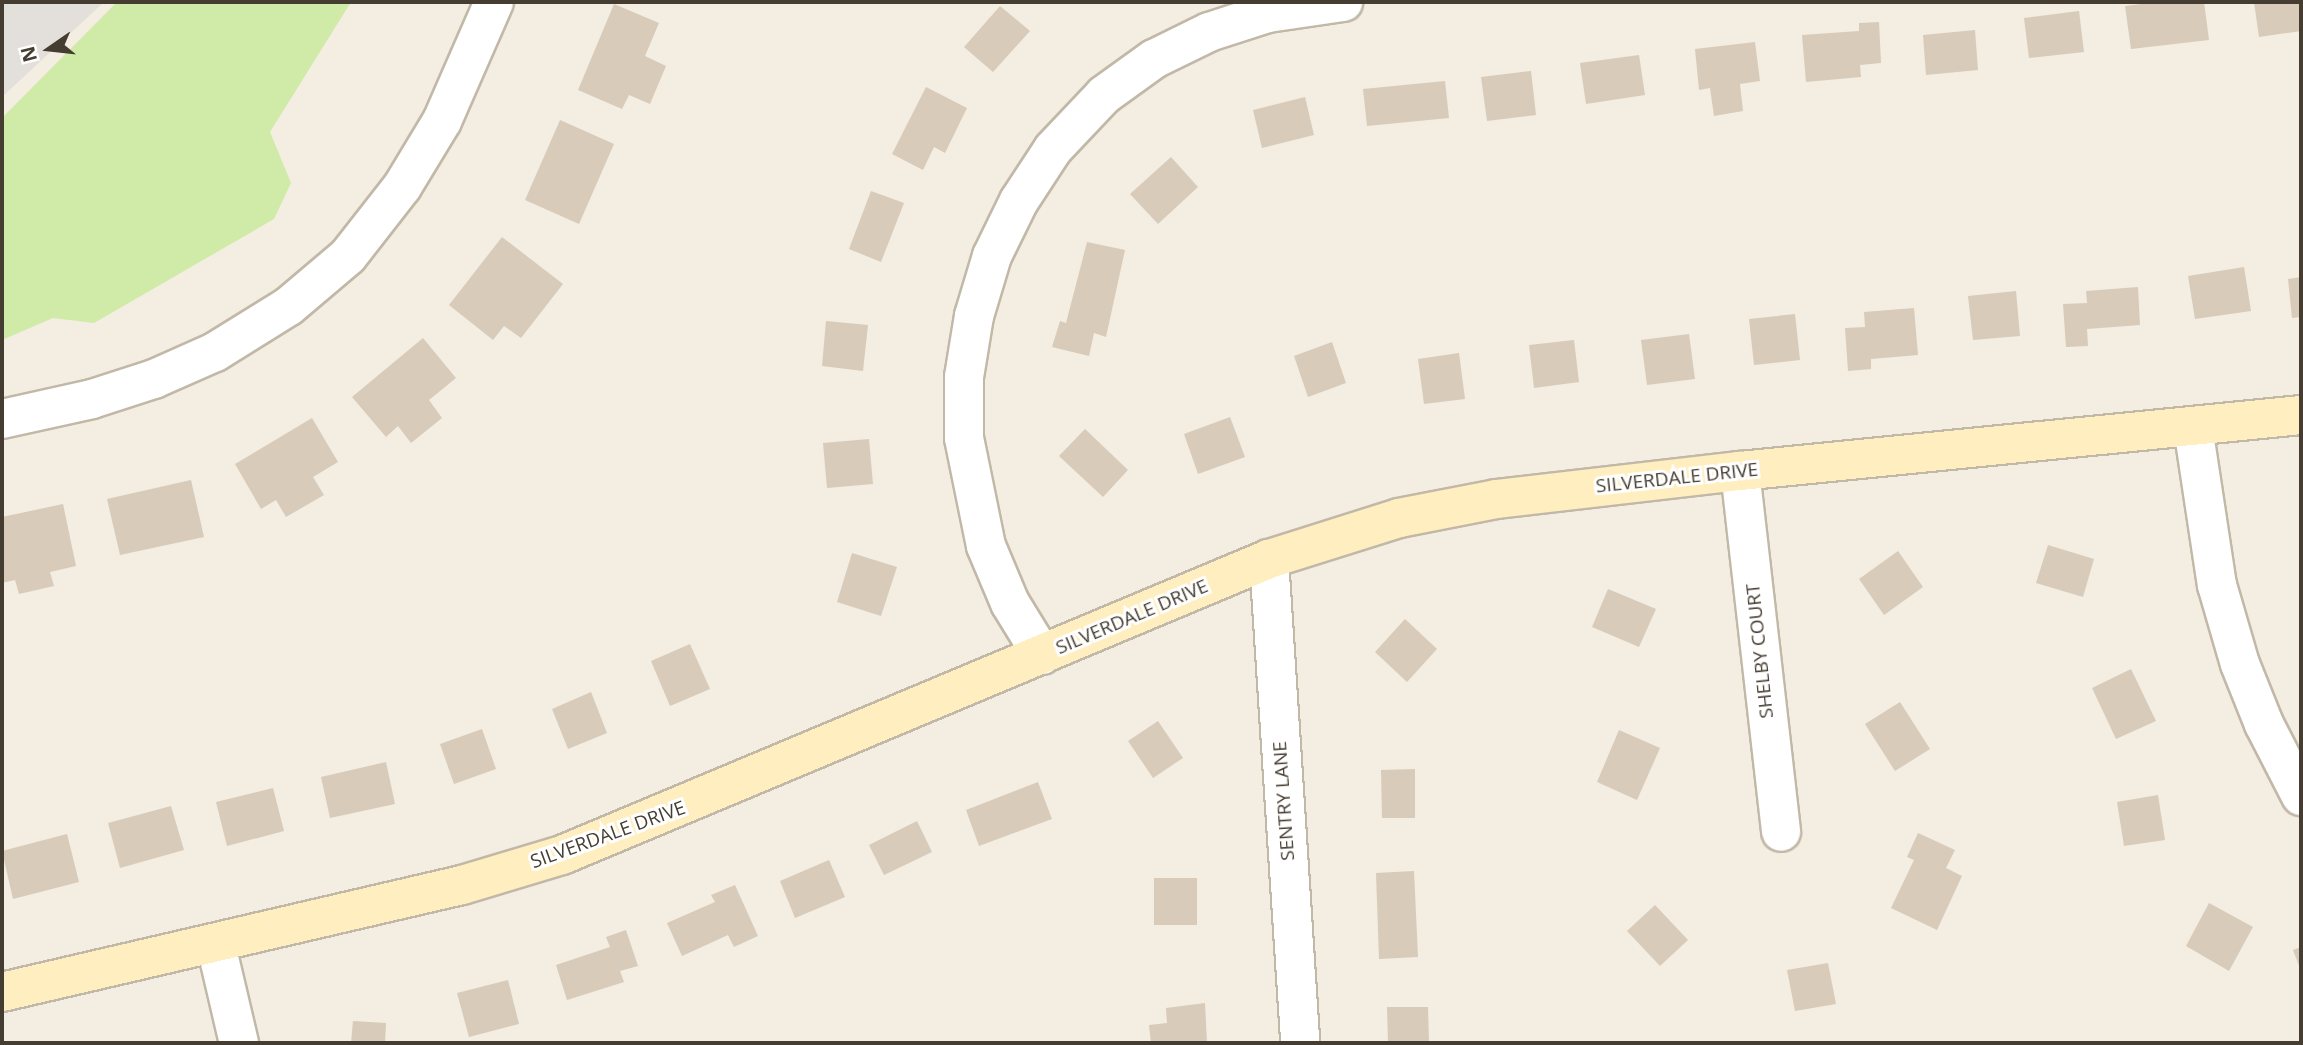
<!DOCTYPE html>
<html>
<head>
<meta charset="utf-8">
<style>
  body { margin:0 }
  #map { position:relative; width:2303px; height:1045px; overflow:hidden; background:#f3ede2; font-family:"Open Sans",sans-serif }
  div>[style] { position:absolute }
  .green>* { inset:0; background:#cfeba7 }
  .parking>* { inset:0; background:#e3dfdb }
  .building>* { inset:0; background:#d8cbba }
  .roads { filter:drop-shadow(2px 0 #c2b8a7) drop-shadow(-2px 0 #c2b8a7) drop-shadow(0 2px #c2b8a7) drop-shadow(0 -2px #c2b8a7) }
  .street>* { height:38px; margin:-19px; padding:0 19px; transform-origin:19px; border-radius:19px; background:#fff }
  .secondary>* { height:38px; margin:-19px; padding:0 19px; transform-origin:19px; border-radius:19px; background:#ffeec0 }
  span { translate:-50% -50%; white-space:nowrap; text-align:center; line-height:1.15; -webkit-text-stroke:6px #fff; paint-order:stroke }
  .street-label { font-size:19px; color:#453d32 }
  .frame { position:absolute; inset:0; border:4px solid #453d32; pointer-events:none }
  .north { position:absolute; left:14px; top:14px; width:70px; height:70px; -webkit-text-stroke:5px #fff; paint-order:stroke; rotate:256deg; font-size:19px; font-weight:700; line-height:28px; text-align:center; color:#453d32 }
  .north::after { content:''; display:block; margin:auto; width:24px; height:32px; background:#453d32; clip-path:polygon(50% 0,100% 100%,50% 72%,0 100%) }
</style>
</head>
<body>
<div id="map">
  <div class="green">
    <div style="clip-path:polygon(117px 2px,351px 2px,270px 132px,291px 183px,274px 219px,94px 323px,53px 318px,2px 340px,2px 118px)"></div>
  </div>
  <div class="parking">
    <div style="clip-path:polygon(2px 2px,104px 2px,2px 97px)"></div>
  </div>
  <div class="building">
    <div style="clip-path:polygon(2158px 2px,2204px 2px,2209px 40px,2131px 49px,2125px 6px)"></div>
    <div style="clip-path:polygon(2254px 2px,2301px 2px,2301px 31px,2259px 37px)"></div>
    <div style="clip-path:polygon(614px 4px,659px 23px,645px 56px,666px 66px,650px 104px,629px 95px,622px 109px,578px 90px)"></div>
    <div style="clip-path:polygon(1000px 6px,1030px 31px,993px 72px,964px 47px)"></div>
    <div style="clip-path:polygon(2079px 11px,2084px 52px,2029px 58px,2024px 18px)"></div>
    <div style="clip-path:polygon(1879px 22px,1881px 63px,1860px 65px,1861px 77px,1806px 82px,1802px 35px,1859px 31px,1859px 23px)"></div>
    <div style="clip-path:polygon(1975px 30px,1978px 70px,1926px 75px,1923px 35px)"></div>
    <div style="clip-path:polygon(1755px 42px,1760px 81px,1740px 84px,1743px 111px,1714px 116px,1710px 88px,1699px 90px,1695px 49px)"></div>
    <div style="clip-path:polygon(1639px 55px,1645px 95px,1586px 104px,1580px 63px)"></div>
    <div style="clip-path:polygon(1531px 71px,1536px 115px,1487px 121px,1481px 77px)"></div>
    <div style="clip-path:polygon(1445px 81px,1449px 118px,1367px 126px,1363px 89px)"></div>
    <div style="clip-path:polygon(926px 87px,967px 108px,945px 153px,934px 147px,923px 170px,892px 154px)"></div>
    <div style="clip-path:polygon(1305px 97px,1314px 135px,1262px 148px,1253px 110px)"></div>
    <div style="clip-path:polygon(560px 120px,614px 144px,579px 224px,525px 200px)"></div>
    <div style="clip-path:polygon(1171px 157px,1198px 187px,1158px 224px,1130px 194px)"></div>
    <div style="clip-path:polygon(871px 191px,904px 203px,881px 262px,849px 249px)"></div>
    <div style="clip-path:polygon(502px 237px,563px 284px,521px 338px,504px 326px,493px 340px,449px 305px)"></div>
    <div style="clip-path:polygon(1087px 242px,1125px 250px,1106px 337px,1094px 333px,1089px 356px,1052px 347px,1060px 321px,1066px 323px)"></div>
    <div style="clip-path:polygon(2244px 267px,2251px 311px,2195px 319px,2188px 276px)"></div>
    <div style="clip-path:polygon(2301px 277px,2301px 317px,2292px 318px,2288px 279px)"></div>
    <div style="clip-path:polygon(2138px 287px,2140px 325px,2087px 329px,2088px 346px,2066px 347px,2063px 304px,2087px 303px,2086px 291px)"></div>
    <div style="clip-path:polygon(2016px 291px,2020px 336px,1973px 340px,1968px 296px)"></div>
    <div style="clip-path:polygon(1914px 308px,1918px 355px,1871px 359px,1871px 369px,1848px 371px,1845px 328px,1865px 327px,1864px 312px)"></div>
    <div style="clip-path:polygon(1795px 314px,1800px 360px,1754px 365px,1749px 319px)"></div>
    <div style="clip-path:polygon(826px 321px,868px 325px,863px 371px,822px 366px)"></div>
    <div style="clip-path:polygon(1689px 334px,1695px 379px,1647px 385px,1641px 340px)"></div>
    <div style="clip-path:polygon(423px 338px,456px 378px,429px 400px,442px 418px,411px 443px,398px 426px,386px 437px,352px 397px)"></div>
    <div style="clip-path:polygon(1574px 340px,1579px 382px,1534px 388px,1529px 345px)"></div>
    <div style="clip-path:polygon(1332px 342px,1346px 383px,1308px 397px,1294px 356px)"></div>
    <div style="clip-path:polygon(1459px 353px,1465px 399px,1424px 404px,1418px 359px)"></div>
    <div style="clip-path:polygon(1230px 417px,1245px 457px,1198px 474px,1184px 434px)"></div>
    <div style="clip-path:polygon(312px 418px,338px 462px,313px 477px,324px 495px,286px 517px,276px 500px,261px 509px,235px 464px)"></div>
    <div style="clip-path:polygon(1085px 429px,1128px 470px,1103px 497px,1059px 456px)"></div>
    <div style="clip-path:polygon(869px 439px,873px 484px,827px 488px,823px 443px)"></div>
    <div style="clip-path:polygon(191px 480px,204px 537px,120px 555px,107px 499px)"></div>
    <div style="clip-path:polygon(63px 504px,76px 566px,50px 572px,54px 586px,19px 594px,15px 580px,2px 583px,2px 517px)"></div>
    <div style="clip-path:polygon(2048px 545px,2094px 559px,2083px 597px,2036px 583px)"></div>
    <div style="clip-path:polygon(1898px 551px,1923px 587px,1884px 615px,1859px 579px)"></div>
    <div style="clip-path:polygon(852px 553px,897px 567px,881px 616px,837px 602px)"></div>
    <div style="clip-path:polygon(1608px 589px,1656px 609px,1639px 647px,1592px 627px)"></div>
    <div style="clip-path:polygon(1405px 619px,1437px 649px,1407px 682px,1375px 652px)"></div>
    <div style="clip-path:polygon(690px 644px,710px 689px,670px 706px,651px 661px)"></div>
    <div style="clip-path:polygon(2131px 669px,2156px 721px,2116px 739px,2092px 688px)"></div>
    <div style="clip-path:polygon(591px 692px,607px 733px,568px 749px,552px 709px)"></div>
    <div style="clip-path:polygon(1900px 702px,1930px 749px,1895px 771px,1865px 724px)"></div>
    <div style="clip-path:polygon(1158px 721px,1183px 758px,1153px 778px,1128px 741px)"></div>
    <div style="clip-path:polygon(482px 729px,496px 769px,454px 784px,440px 744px)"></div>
    <div style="clip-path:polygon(1619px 730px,1660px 748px,1637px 800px,1597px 782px)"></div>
    <div style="clip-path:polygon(386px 762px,395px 804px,330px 818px,321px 777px)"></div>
    <div style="clip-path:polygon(1415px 769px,1415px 818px,1382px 818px,1381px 770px)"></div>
    <div style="clip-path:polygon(1038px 782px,1052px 819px,979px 846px,966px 810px)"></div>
    <div style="clip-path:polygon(273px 788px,284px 831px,227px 846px,216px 802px)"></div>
    <div style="clip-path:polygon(2158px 795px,2165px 840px,2124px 846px,2117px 802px)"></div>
    <div style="clip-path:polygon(171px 806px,184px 850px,120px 868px,108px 823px)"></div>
    <div style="clip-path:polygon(917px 821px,932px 852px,884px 875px,869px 845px)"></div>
    <div style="clip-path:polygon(1918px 833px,1955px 850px,1946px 868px,1962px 876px,1937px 930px,1891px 908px,1914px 860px,1907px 857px)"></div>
    <div style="clip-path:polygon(67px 834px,79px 882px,13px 899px,2px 851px)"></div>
    <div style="clip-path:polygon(829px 860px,845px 897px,795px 918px,780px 881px)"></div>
    <div style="clip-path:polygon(1414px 871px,1418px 957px,1379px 959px,1376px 873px)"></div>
    <div style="clip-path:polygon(1154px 878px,1197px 878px,1197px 925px,1154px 925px)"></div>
    <div style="clip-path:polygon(735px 885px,758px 936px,734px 947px,728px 935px,682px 956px,667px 923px,715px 902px,711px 895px)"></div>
    <div style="clip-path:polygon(2209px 903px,2253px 927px,2229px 971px,2186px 946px)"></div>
    <div style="clip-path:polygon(1655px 905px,1688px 940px,1660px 966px,1627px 931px)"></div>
    <div style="clip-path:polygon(626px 930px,638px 966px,620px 971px,624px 982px,567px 1000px,556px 965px,610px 947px,606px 937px)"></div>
    <div style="clip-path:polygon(2301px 947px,2301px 971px,2293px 950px)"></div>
    <div style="clip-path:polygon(1828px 963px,1836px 1004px,1795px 1011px,1787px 970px)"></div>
    <div style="clip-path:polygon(508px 980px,519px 1024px,469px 1037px,457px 993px)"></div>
    <div style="clip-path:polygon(1205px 1003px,1207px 1043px,1151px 1043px,1149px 1025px,1167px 1023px,1166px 1008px)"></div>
    <div style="clip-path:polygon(1387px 1007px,1428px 1007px,1429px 1043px,1388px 1043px)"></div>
    <div style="clip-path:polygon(353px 1021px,386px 1023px,385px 1043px,351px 1043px)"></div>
  </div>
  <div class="roads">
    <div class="street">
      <div style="left:2px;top:419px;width:92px;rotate:-12.5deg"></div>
      <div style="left:92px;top:399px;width:65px;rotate:-17.9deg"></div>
      <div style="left:154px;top:379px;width:67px;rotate:-23.9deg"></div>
      <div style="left:215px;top:352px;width:87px;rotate:-31.9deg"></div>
      <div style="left:289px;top:306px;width:77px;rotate:-40.3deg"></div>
      <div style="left:348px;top:256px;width:88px;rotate:-52deg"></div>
      <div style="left:402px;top:187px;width:77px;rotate:-58.8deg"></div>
      <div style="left:442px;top:121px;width:130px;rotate:-66.4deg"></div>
      <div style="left:2193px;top:427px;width:160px;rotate:81.4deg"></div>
      <div style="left:2217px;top:585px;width:82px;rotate:73.8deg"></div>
      <div style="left:2240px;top:664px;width:65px;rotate:68.2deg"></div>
      <div style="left:2264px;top:724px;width:81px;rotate:62.8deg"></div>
      <div style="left:1740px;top:471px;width:363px;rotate:83.5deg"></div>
      <div style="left:1269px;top:559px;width:485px;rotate:86.3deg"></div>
      <div style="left:1042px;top:655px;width:61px;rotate:-121.6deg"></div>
      <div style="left:1010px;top:603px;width:62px;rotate:-112.8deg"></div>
      <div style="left:986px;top:546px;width:110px;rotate:-101.5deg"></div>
      <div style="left:964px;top:438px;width:61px;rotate:-90deg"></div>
      <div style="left:964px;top:377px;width:62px;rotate:-80.7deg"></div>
      <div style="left:974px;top:316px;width:63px;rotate:-73.3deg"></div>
      <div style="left:992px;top:256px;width:61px;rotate:-63.9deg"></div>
      <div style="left:1019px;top:201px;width:62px;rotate:-56.8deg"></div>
      <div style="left:1053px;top:149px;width:74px;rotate:-46.6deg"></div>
      <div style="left:1104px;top:95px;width:62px;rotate:-35.8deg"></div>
      <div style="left:1154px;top:59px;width:61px;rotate:-26.1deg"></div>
      <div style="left:1209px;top:32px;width:62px;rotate:-17.9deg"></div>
      <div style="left:1268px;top:13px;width:76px;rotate:-8.3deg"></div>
      <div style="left:216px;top:945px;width:101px;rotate:76.8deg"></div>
    </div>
    <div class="secondary">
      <div style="left:2px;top:992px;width:472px;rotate:-13.1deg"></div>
      <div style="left:462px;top:885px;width:104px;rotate:-16.7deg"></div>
      <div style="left:562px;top:855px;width:766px;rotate:-22.72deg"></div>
      <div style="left:1269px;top:559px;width:136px;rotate:-17.5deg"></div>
      <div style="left:1399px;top:518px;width:100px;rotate:-11deg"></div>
      <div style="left:1497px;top:499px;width:245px;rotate:-6.6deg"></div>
      <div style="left:1740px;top:471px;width:564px;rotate:-5.7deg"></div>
    </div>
  </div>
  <div class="street-label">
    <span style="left:1677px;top:478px;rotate:-6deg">SILVERDALE DRIVE</span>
    <span style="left:1132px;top:617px;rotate:-23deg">SILVERDALE DRIVE</span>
    <span style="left:1760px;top:651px;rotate:-96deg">SHELBY COURT</span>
    <span style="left:1284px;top:801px;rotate:-94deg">SENTRY LANE</span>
    <span style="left:608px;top:835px;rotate:-20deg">SILVERDALE DRIVE</span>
  </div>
  <div class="frame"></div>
  <div class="north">N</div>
</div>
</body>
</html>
